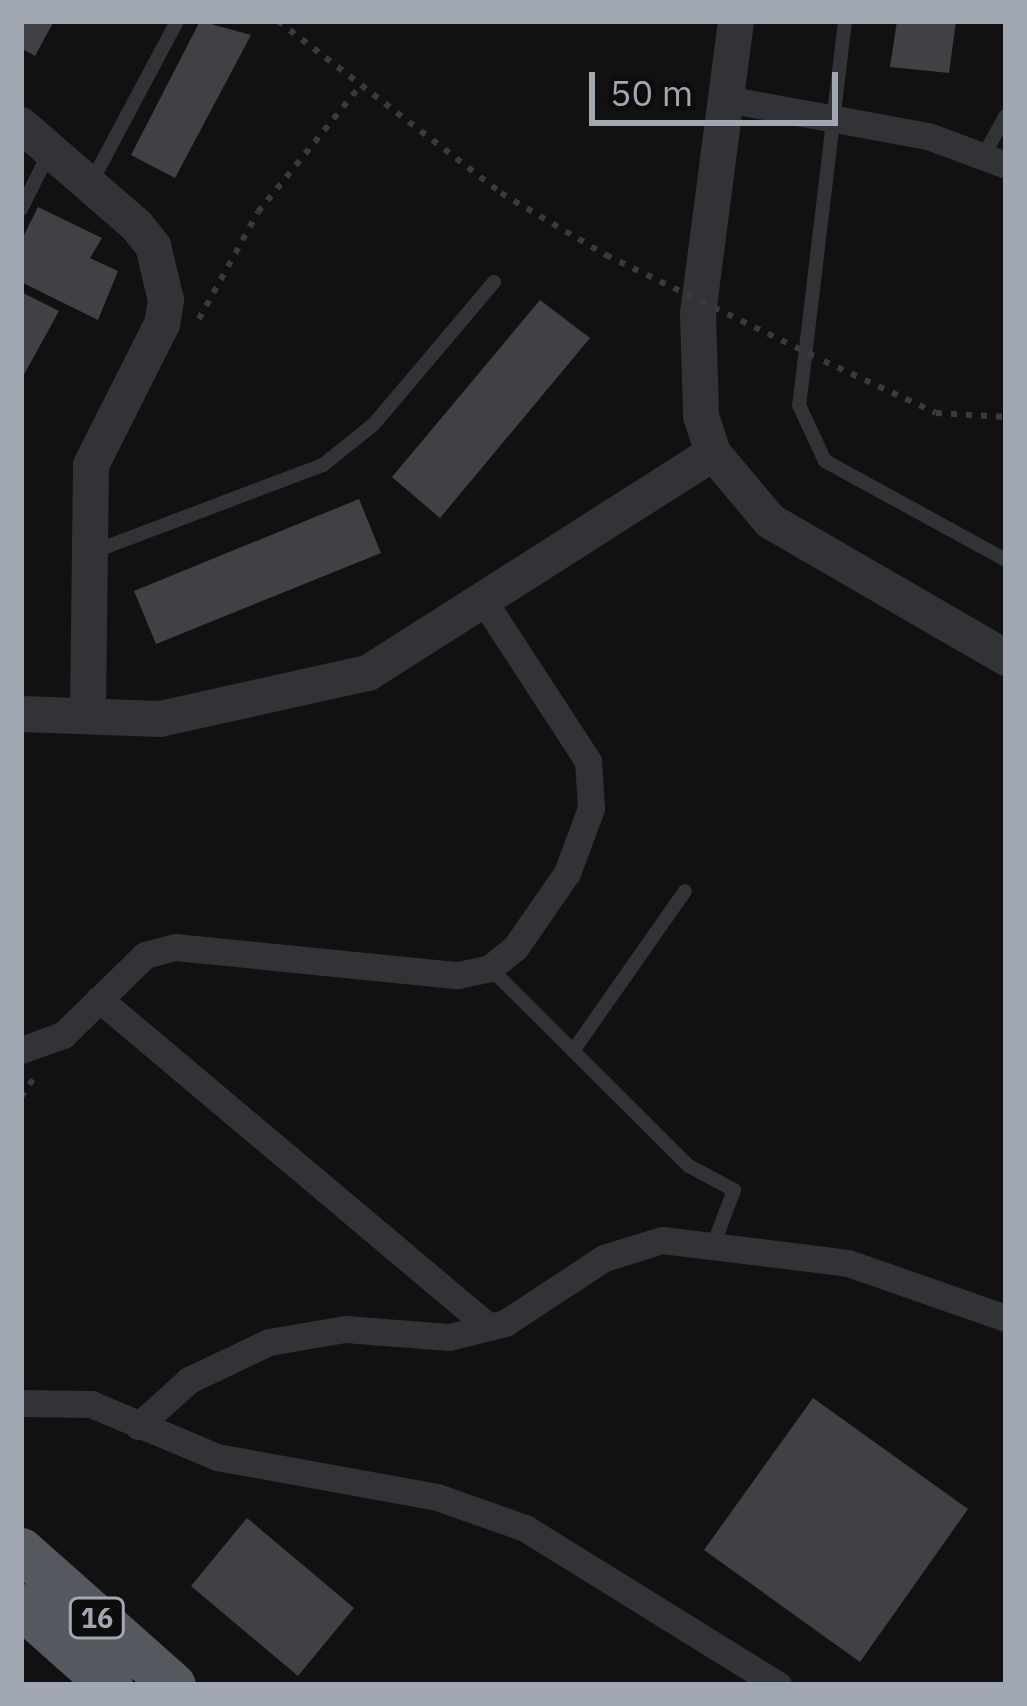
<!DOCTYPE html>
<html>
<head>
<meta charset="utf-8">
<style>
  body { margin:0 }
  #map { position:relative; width:1027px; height:1706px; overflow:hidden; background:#111112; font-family:"IBM Plex Sans",sans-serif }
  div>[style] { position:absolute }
  .building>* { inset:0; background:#404145 }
  .path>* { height:6px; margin-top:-3px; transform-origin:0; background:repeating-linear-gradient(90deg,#383a3e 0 6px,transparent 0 15px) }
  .service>* { height:14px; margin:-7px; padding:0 7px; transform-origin:7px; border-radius:7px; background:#323337 }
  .minor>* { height:27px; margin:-13.5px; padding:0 13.5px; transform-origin:13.5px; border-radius:13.5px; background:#323337 }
  .tertiary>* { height:36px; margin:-18px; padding:0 18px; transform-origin:18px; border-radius:18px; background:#323337 }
  .trunk>* { height:45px; margin:-22.5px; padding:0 22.5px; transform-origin:22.5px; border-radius:22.5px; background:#56585f }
  .path-bridge>* { height:6px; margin-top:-3px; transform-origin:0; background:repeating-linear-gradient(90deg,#383a3e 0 6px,transparent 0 15px) }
  span { translate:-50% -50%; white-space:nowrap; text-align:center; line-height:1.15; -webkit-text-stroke:9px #0c0c0d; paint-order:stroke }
  .shield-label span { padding:3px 9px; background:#0c0c0d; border:3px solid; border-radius:9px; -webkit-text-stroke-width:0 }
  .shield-label { font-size:27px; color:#a2a8b3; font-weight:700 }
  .frame { position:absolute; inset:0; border:24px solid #a2a8b3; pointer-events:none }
  .scale { position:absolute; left:589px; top:72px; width:249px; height:54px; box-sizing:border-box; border:6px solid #a2a8b3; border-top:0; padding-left:15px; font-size:36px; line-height:42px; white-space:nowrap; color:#a2a8b3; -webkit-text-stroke:9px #0c0c0d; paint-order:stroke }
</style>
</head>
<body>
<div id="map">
  <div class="building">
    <div style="clip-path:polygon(21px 21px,54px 21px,35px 56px,21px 48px)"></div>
    <div style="clip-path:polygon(200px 21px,251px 35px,175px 178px,131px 155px)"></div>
    <div style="clip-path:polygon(897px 21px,956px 21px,949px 73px,890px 67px)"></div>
    <div style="clip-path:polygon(38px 207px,102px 238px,90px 258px,118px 271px,98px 320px,21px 282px,21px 241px)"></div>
    <div style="clip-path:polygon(21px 292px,59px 311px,21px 380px)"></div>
    <div style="clip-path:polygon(540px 300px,590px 338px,440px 518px,392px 477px)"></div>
    <div style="clip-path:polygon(359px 499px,381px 553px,156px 644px,134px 591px)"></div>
    <div style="clip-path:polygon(813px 1398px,968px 1509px,860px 1662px,704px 1550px)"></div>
    <div style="clip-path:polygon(247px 1518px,354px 1608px,298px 1676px,191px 1586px)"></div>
  </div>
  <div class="path">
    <div style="left:278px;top:21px;width:282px;rotate:37.6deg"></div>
    <div style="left:501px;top:193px;width:122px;rotate:30.6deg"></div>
    <div style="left:199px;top:319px;width:122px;rotate:-61.1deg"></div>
    <div style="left:258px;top:212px;width:162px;rotate:-51deg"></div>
    <div style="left:824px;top:361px;width:123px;rotate:24.9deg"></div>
    <div style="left:936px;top:413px;width:70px;rotate:3.3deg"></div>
    <div style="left:21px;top:1097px;width:23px;rotate:-56deg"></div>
  </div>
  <div class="service">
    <div style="left:845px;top:21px;width:387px;rotate:96.8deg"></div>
    <div style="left:799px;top:405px;width:62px;rotate:65.1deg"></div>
    <div style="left:825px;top:461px;width:206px;rotate:28.7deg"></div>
    <div style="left:985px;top:153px;width:43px;rotate:-61.1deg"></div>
    <div style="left:92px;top:181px;width:181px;rotate:-62deg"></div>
    <div style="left:21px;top:209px;width:60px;rotate:-63.4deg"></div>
    <div style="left:90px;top:553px;width:249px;rotate:-20.7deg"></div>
    <div style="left:323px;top:465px;width:65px;rotate:-38.8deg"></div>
    <div style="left:374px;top:424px;width:186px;rotate:-49.8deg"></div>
    <div style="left:490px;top:968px;width:281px;rotate:44.9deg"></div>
    <div style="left:689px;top:1166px;width:51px;rotate:28.1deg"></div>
    <div style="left:734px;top:1190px;width:60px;rotate:110.6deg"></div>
    <div style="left:573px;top:1051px;width:195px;rotate:-55deg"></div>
  </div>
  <div class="minor">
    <div style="left:726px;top:99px;width:205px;rotate:10.4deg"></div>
    <div style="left:928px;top:136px;width:83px;rotate:20.4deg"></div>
    <div style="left:99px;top:999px;width:510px;rotate:40.06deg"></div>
    <div style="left:21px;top:1050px;width:45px;rotate:-19.7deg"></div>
    <div style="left:63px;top:1035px;width:115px;rotate:-44.3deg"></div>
    <div style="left:145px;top:955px;width:31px;rotate:-15deg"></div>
    <div style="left:175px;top:947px;width:284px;rotate:5.7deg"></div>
    <div style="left:458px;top:975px;width:33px;rotate:-12deg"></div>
    <div style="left:490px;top:968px;width:32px;rotate:-39deg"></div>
    <div style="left:515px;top:948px;width:91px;rotate:-55.3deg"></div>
    <div style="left:567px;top:873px;width:69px;rotate:-69.7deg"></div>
    <div style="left:591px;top:808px;width:47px;rotate:-93.7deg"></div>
    <div style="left:588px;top:761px;width:189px;rotate:-123.1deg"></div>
    <div style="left:21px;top:1403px;width:70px;rotate:0.8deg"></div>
    <div style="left:91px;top:1404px;width:137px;rotate:22.8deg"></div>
    <div style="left:217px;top:1457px;width:224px;rotate:10.3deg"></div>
    <div style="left:437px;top:1497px;width:93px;rotate:19.4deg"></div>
    <div style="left:525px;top:1528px;width:298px;rotate:31.8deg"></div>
    <div style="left:138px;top:1426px;width:69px;rotate:-42deg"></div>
    <div style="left:189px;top:1380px;width:89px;rotate:-25.4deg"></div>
    <div style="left:269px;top:1342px;width:77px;rotate:-9.7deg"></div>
    <div style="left:345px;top:1329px;width:104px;rotate:4.4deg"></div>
    <div style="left:449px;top:1337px;width:58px;rotate:-14deg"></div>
    <div style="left:505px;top:1323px;width:118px;rotate:-33.3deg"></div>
    <div style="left:604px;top:1258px;width:61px;rotate:-17.2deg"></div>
    <div style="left:662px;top:1240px;width:187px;rotate:7deg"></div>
    <div style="left:848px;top:1263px;width:167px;rotate:19.2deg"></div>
  </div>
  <div class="tertiary">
    <div style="left:736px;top:21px;width:293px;rotate:97.4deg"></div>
    <div style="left:698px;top:312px;width:104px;rotate:88.3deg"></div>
    <div style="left:701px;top:416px;width:39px;rotate:72deg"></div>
    <div style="left:713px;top:453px;width:89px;rotate:50deg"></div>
    <div style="left:770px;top:521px;width:273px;rotate:30.1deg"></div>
    <div style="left:21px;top:125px;width:154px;rotate:41deg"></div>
    <div style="left:137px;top:226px;width:26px;rotate:51deg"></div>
    <div style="left:153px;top:246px;width:56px;rotate:76.5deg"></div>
    <div style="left:166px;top:300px;width:24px;rotate:99deg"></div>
    <div style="left:162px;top:324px;width:158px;rotate:116.7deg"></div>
    <div style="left:91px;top:465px;width:248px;rotate:90.7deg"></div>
    <div style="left:21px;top:714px;width:139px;rotate:2.1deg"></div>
    <div style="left:160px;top:719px;width:213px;rotate:-12.5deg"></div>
    <div style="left:368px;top:673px;width:409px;rotate:-32.5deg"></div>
  </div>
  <div class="trunk">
    <div style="left:21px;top:1550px;width:203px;rotate:41.6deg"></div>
    <div style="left:21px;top:1606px;width:119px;rotate:41.6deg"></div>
  </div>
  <div class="path-bridge">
    <div style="left:606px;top:255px;width:233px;rotate:25.9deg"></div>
  </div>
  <div class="shield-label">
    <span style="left:97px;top:1618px">16</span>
  </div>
  <div class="frame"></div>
  <div class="scale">50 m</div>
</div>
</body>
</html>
